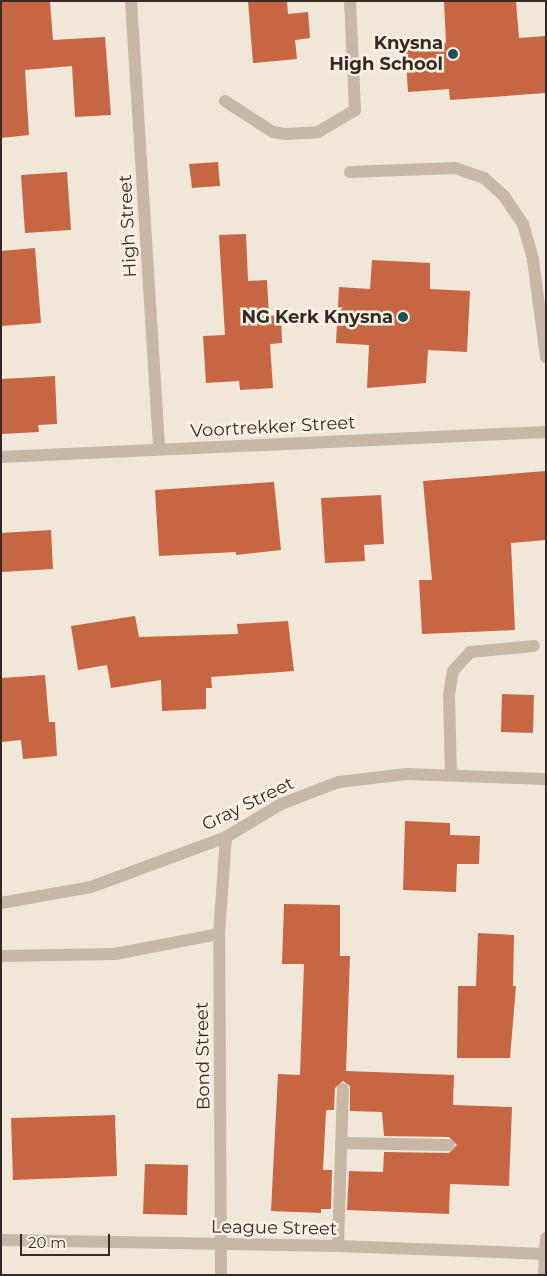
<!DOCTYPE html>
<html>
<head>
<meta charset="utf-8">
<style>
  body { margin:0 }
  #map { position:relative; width:547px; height:1276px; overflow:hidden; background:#f1e7d9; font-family:Montserrat,sans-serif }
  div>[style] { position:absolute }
  .building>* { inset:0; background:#c76642 }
  .service>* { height:12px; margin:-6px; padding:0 6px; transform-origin:6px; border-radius:6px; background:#c9b7a5 }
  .minor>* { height:12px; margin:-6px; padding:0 6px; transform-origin:6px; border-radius:6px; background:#c9b7a5 }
  .tertiary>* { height:12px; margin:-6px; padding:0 6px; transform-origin:6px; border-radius:6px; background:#c9b7a5 }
  .dots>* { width:14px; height:14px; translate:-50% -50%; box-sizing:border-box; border:2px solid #f9f1e5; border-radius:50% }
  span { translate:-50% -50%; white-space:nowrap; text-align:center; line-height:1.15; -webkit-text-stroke:5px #f9f1e5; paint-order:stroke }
  .poi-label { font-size:18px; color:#352b26; font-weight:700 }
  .right { translate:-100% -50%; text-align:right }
  .street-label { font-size:18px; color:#352b26 }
  .frame { position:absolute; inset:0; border:2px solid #352b26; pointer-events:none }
  .scale { position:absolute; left:20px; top:1234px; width:90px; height:22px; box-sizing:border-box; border:2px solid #352b26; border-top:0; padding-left:6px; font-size:15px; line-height:18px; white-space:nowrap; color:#352b26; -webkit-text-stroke:4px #f9f1e5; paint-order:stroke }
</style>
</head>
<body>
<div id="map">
  <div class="building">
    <div style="clip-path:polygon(1px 1px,50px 1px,53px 40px,105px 37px,111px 115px,75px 117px,72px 66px,25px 70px,29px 135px,1px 138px)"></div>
    <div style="clip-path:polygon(248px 1px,287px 1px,288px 14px,308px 12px,310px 38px,295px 40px,297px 59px,253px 63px)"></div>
    <div style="clip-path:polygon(444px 1px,516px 1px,519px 38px,546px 36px,546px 93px,450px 100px,449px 89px,408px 92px,405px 47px,446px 43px)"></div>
    <div style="clip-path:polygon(218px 162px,220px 186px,192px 188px,189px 164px)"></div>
    <div style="clip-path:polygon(67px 172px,71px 230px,25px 233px,21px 175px)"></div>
    <div style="clip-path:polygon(246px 234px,248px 281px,267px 280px,269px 316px,281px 315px,282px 343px,270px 344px,273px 388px,240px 390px,239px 381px,206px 383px,203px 336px,225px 335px,219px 235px)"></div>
    <div style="clip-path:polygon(35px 248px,41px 323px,1px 326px,1px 251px)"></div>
    <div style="clip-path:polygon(372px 260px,430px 263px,430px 289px,470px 291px,467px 352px,428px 350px,426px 383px,367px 388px,369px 345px,336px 343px,339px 287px,370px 289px)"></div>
    <div style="clip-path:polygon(55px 376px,57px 424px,38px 425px,39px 432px,1px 434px,1px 379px)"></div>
    <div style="clip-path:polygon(546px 471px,546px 540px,511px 543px,515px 630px,422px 634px,419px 580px,432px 580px,423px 481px)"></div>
    <div style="clip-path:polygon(274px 482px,281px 550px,236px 555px,236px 552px,159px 556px,155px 490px)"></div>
    <div style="clip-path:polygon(381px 495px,384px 544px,364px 545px,365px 561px,325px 563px,321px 498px)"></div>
    <div style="clip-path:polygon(51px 530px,53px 569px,1px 572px,1px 533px)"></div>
    <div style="clip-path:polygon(135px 616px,139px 637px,238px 634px,237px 624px,288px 621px,294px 671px,211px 677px,212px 688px,206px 688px,206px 709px,162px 711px,161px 680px,111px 688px,107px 665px,78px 670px,71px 626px)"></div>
    <div style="clip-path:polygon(45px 675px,49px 722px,55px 722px,57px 756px,23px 759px,21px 740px,1px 742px,1px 678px)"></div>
    <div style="clip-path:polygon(502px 694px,534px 695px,533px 733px,501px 732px)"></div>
    <div style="clip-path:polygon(405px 821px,450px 823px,450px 835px,480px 836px,479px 864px,457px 864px,456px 892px,403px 890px)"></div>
    <div style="clip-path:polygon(284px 904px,340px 905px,340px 956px,350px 956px,346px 1071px,454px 1075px,453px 1105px,512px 1107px,509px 1186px,450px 1184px,449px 1214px,347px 1210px,349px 1171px,383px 1172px,384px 1152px,449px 1153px,457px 1145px,449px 1137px,384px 1136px,382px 1112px,350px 1111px,350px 1086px,343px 1081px,335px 1088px,334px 1110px,326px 1110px,323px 1170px,332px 1170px,331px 1209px,321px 1209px,321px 1213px,271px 1211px,278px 1074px,300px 1075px,304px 964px,282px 964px)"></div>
    <div style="clip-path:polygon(478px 933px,514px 935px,513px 986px,516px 986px,510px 1058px,457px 1058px,458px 986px,476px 986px)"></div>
    <div style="clip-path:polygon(115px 1115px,117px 1176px,13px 1180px,11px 1118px)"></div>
    <div style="clip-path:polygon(145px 1164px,188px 1165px,187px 1215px,143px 1214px)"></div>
  </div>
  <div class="service">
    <div style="left:350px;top:172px;width:105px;rotate:-2.2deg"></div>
    <div style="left:455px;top:168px;width:31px;rotate:19deg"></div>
    <div style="left:484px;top:178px;width:27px;rotate:42deg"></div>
    <div style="left:504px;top:196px;width:34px;rotate:56deg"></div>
    <div style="left:523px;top:224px;width:37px;rotate:74deg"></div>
    <div style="left:533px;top:260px;width:98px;rotate:82.4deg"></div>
    <div style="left:1px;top:956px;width:114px;rotate:-1deg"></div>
    <div style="left:115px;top:954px;width:106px;rotate:-10.9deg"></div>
  </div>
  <div class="minor">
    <div style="left:131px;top:1px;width:449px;rotate:86.4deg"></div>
    <div style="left:225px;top:101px;width:57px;rotate:32.9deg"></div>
    <div style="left:273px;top:132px;width:12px;rotate:9deg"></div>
    <div style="left:285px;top:134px;width:33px;rotate:-3deg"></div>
    <div style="left:318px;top:132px;width:43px;rotate:-30.7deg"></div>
    <div style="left:355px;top:110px;width:109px;rotate:-92.6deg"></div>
    <div style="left:1px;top:457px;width:546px;rotate:-2.63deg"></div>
    <div style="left:451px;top:775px;width:80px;rotate:-91.4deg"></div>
    <div style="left:449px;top:695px;width:24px;rotate:-81deg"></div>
    <div style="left:453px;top:671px;width:25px;rotate:-48deg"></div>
    <div style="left:470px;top:652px;width:64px;rotate:-5.4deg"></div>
    <div style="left:341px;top:1143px;width:108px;rotate:1.1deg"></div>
    <div style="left:1px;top:1240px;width:337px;rotate:1deg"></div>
    <div style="left:338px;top:1246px;width:208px;rotate:2.2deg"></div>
    <div style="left:338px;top:1246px;width:157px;rotate:-88.2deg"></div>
    <div style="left:221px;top:1275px;width:341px;rotate:-90.3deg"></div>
    <div style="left:219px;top:934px;width:97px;rotate:-85.9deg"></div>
    <div style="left:544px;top:1275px;width:37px;rotate:-87deg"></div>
  </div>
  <div class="tertiary">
    <div style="left:1px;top:903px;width:91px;rotate:-10.1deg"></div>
    <div style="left:91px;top:887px;width:144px;rotate:-20.3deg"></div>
    <div style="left:226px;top:837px;width:64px;rotate:-31deg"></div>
    <div style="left:281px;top:804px;width:62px;rotate:-20.8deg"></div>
    <div style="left:339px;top:782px;width:68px;rotate:-6.7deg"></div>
    <div style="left:407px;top:774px;width:139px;rotate:2.1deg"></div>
  </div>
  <div class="dots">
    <div style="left:453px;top:54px;background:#1c5157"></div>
    <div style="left:403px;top:317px;background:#1c5157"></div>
  </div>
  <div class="poi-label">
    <span class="right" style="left:443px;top:54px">Knysna<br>High School</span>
    <span class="right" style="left:393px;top:317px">NG Kerk Knysna</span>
  </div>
  <div class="street-label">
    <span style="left:128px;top:226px;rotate:-93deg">High Street</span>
    <span style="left:273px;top:427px;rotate:-3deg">Voortrekker Street</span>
    <span style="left:248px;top:804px;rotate:-26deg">Gray Street</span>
    <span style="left:203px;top:1056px;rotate:-91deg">Bond Street</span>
    <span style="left:274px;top:1228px;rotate:1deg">League Street</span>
  </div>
  <div class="frame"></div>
  <div class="scale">20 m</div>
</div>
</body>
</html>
